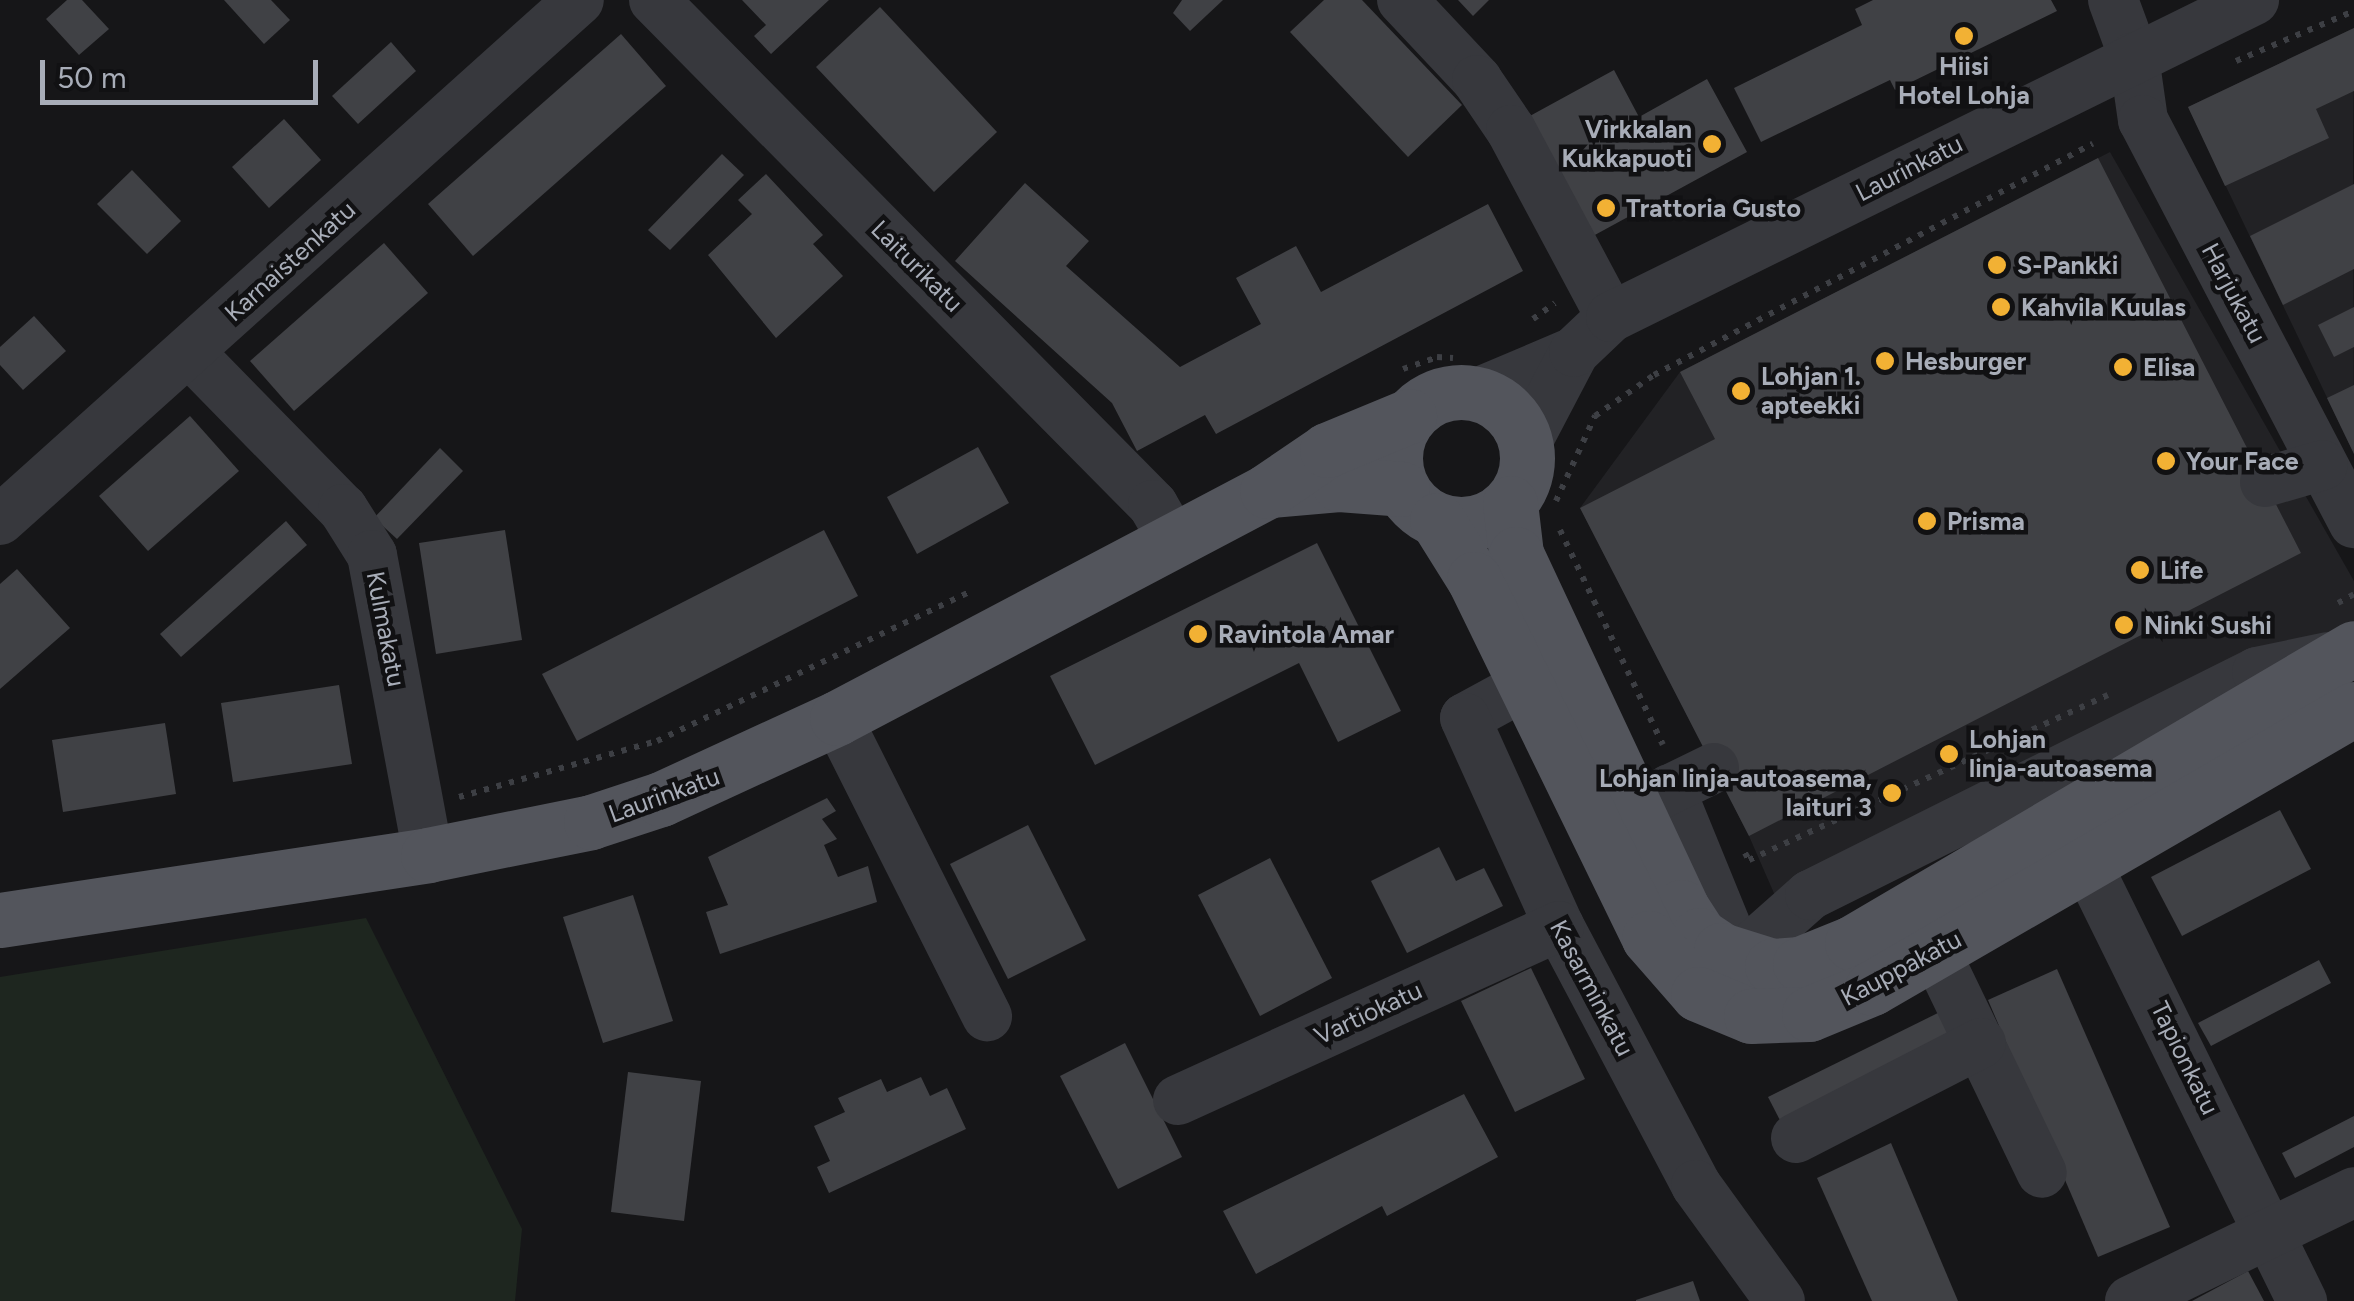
<!DOCTYPE html>
<html>
<head>
<meta charset="utf-8">
<style>
  body { margin:0 }
  #map { position:relative; width:2354px; height:1301px; overflow:hidden; background:#161618; font-family:Figtree,sans-serif }
  div>[style] { position:absolute }
  .built>* { inset:0; background:#222225 }
  .green>* { inset:0; background:#1e261f }
  .building>* { inset:0; background:#404145 }
  .path>* { height:6px; margin-top:-3px; transform-origin:0; background:repeating-linear-gradient(90deg,#3d3f44 0 5px,transparent 0 13px) }
  .minor>* { height:50px; margin:-25px; padding:0 25px; transform-origin:25px; border-radius:25px; background:#37383d }
  .major>* { height:55px; margin:-27.5px; padding:0 27.5px; transform-origin:27.5px; border-radius:27.5px; background:#53555c }
  .major>.ring { margin:-27.5px; padding:0; box-sizing:content-box; background:none; border:55px solid #53555c; border-radius:50% }
  .dots>* { width:28px; height:28px; translate:-50% -50%; box-sizing:border-box; border:5px solid #111113; border-radius:50% }
  span { translate:-50% -50%; white-space:nowrap; text-align:center; line-height:1.15; -webkit-text-stroke:9px #111113; paint-order:stroke }
  .poi-label { font-size:25px; color:#a8adb8; font-weight:700 }
  .right { translate:-100% -50%; text-align:right }
  .left { translate:0 -50%; text-align:left }
  .street-label { font-size:25px; color:#a8adb8 }
  .scale { position:absolute; left:40px; top:60px; width:278px; height:45px; box-sizing:border-box; border:5px solid #a8adb8; border-top:0; padding-left:12px; font-size:30px; line-height:35px; white-space:nowrap; color:#a8adb8; -webkit-text-stroke:8px #111113; paint-order:stroke }
</style>
</head>
<body>
<div id="map">
  <div class="built">
    <div style="clip-path:polygon(2354px 28px,2353px 160px,2354px 454px,2188px 107px)"></div>
    <div style="clip-path:polygon(2110px 152px,2354px 581px,2354px 622px,1790px 930px,1749px 836px,1580px 508px,1680px 372px)"></div>
  </div>
  <div class="green">
    <div style="clip-path:polygon(366px 918px,522px 1229px,515px 1301px,0 1301px,0 977px)"></div>
  </div>
  <div class="building">
    <div style="clip-path:polygon(67px 0,82px 0,109px 29px,79px 55px,46px 19px)"></div>
    <div style="clip-path:polygon(224px 0,271px 0,290px 20px,264px 44px)"></div>
    <div style="clip-path:polygon(742px 0,829px 0,771px 54px,754px 36px,766px 25px)"></div>
    <div style="clip-path:polygon(1182px 0,1223px 0,1190px 31px,1173px 13px)"></div>
    <div style="clip-path:polygon(1324px 0,1362px 0,1462px 105px,1408px 157px,1290px 32px)"></div>
    <div style="clip-path:polygon(1458px 0,1489px 0,1473px 16px)"></div>
    <div style="clip-path:polygon(1873px 0,2051px 0,2057px 11px,1895px 90px,1890px 80px,1761px 142px,1734px 88px,1862px 25px,1855px 9px)"></div>
    <div style="clip-path:polygon(880px 7px,997px 132px,934px 192px,816px 67px)"></div>
    <div style="clip-path:polygon(2354px 28px,2354px 91px,2316px 109px,2329px 138px,2225px 186px,2188px 107px)"></div>
    <div style="clip-path:polygon(621px 34px,666px 86px,473px 256px,428px 204px)"></div>
    <div style="clip-path:polygon(391px 42px,416px 71px,358px 124px,332px 96px)"></div>
    <div style="clip-path:polygon(1614px 70px,1639px 117px,1707px 79px,1747px 152px,1593px 236px,1528px 117px)"></div>
    <div style="clip-path:polygon(284px 119px,321px 160px,269px 208px,232px 167px)"></div>
    <div style="clip-path:polygon(722px 154px,744px 175px,670px 250px,648px 230px)"></div>
    <div style="clip-path:polygon(2098px 158px,2301px 553px,1749px 836px,1580px 508px,1715px 439px,1680px 372px)"></div>
    <div style="clip-path:polygon(132px 170px,181px 221px,147px 254px,97px 204px)"></div>
    <div style="clip-path:polygon(766px 174px,823px 235px,813px 244px,843px 276px,776px 338px,708px 255px,752px 214px,738px 200px)"></div>
    <div style="clip-path:polygon(1025px 183px,1089px 241px,1066px 266px,1180px 367px,1261px 324px,1236px 278px,1296px 246px,1321px 292px,1488px 204px,1523px 271px,1216px 434px,1205px 415px,1137px 451px,1112px 403px,955px 261px)"></div>
    <div style="clip-path:polygon(2354px 184px,2354px 269px,2283px 305px,2250px 236px)"></div>
    <div style="clip-path:polygon(384px 243px,428px 293px,294px 411px,250px 361px)"></div>
    <div style="clip-path:polygon(2354px 307px,2354px 347px,2334px 357px,2318px 325px)"></div>
    <div style="clip-path:polygon(34px 316px,66px 351px,23px 390px,0 365px,0 347px)"></div>
    <div style="clip-path:polygon(2354px 385px,2354px 454px,2327px 398px)"></div>
    <div style="clip-path:polygon(190px 416px,239px 471px,148px 551px,99px 496px)"></div>
    <div style="clip-path:polygon(978px 447px,1009px 503px,917px 554px,887px 497px)"></div>
    <div style="clip-path:polygon(440px 448px,463px 471px,397px 539px,374px 518px)"></div>
    <div style="clip-path:polygon(286px 521px,307px 545px,181px 657px,160px 634px)"></div>
    <div style="clip-path:polygon(505px 530px,522px 640px,436px 654px,419px 543px)"></div>
    <div style="clip-path:polygon(824px 530px,858px 596px,577px 741px,542px 674px)"></div>
    <div style="clip-path:polygon(1317px 543px,1401px 711px,1338px 742px,1299px 663px,1095px 765px,1050px 676px)"></div>
    <div style="clip-path:polygon(17px 569px,70px 628px,0 689px,0 584px)"></div>
    <div style="clip-path:polygon(339px 685px,352px 764px,233px 782px,221px 703px)"></div>
    <div style="clip-path:polygon(165px 723px,176px 794px,63px 812px,52px 740px)"></div>
    <div style="clip-path:polygon(827px 798px,836px 811px,822px 819px,837px 839px,824px 845px,838px 877px,868px 866px,877px 902px,720px 954px,706px 912px,728px 905px,708px 857px)"></div>
    <div style="clip-path:polygon(2280px 810px,2311px 869px,2182px 936px,2151px 877px)"></div>
    <div style="clip-path:polygon(1028px 825px,1086px 940px,1008px 979px,950px 864px)"></div>
    <div style="clip-path:polygon(1439px 847px,1456px 881px,1484px 868px,1503px 906px,1407px 953px,1371px 881px)"></div>
    <div style="clip-path:polygon(1270px 858px,1332px 978px,1260px 1016px,1198px 895px)"></div>
    <div style="clip-path:polygon(633px 895px,673px 1021px,603px 1043px,563px 917px)"></div>
    <div style="clip-path:polygon(2319px 960px,2331px 983px,2211px 1046px,2198px 1023px)"></div>
    <div style="clip-path:polygon(1531px 968px,1585px 1079px,1515px 1112px,1461px 1001px)"></div>
    <div style="clip-path:polygon(2057px 969px,2170px 1227px,2098px 1257px,1988px 1000px)"></div>
    <div style="clip-path:polygon(1946px 1009px,1959px 1036px,1782px 1124px,1768px 1097px)"></div>
    <div style="clip-path:polygon(1125px 1043px,1182px 1157px,1118px 1189px,1060px 1076px)"></div>
    <div style="clip-path:polygon(628px 1072px,701px 1081px,684px 1221px,611px 1212px)"></div>
    <div style="clip-path:polygon(921px 1077px,930px 1096px,947px 1088px,966px 1129px,829px 1193px,817px 1167px,830px 1161px,814px 1126px,845px 1112px,838px 1098px,881px 1079px,887px 1092px)"></div>
    <div style="clip-path:polygon(1464px 1094px,1498px 1157px,1387px 1216px,1382px 1206px,1256px 1274px,1223px 1211px)"></div>
    <div style="clip-path:polygon(2354px 1116px,2354px 1147px,2295px 1178px,2282px 1153px)"></div>
    <div style="clip-path:polygon(1891px 1143px,1958px 1301px,1872px 1301px,1817px 1178px)"></div>
    <div style="clip-path:polygon(2248px 1271px,2264px 1301px,2192px 1301px)"></div>
    <div style="clip-path:polygon(1693px 1281px,1700px 1301px,1636px 1301px,1636px 1300px)"></div>
  </div>
  <div class="path">
    <div style="left:2236px;top:61px;width:128px;rotate:-23deg"></div>
    <div style="left:1533px;top:319px;width:27px;rotate:-36deg"></div>
    <div style="left:1403px;top:369px;width:36px;rotate:-19deg"></div>
    <div style="left:1437px;top:357px;width:16px;rotate:4deg"></div>
    <div style="left:1556px;top:501px;width:94px;rotate:-65.4deg"></div>
    <div style="left:1595px;top:416px;width:72px;rotate:-34.8deg"></div>
    <div style="left:1654px;top:375px;width:496px;rotate:-27.8deg"></div>
    <div style="left:1560px;top:530px;width:238px;rotate:64.4deg"></div>
    <div style="left:2338px;top:603px;width:18px;rotate:-29deg"></div>
    <div style="left:459px;top:797px;width:206px;rotate:-15.8deg"></div>
    <div style="left:657px;top:741px;width:347px;rotate:-25.5deg"></div>
    <div style="left:1745px;top:853px;width:8px;rotate:60deg"></div>
    <div style="left:1749px;top:860px;width:395px;rotate:-24.7deg"></div>
  </div>
  <div class="minor">
    <div style="left:654px;top:0;width:710px;rotate:45.34deg"></div>
    <div style="left:1153px;top:505px;width:39px;rotate:60deg"></div>
    <div style="left:1402px;top:0;width:110px;rotate:46.8deg"></div>
    <div style="left:1477px;top:80px;width:60px;rotate:55.8deg"></div>
    <div style="left:1511px;top:130px;width:212px;rotate:61.9deg"></div>
    <div style="left:2113px;top:0;width:61px;rotate:69.8deg"></div>
    <div style="left:2134px;top:57px;width:64px;rotate:81.9deg"></div>
    <div style="left:2143px;top:120px;width:455px;rotate:62.4deg"></div>
    <div style="left:189px;top:352px;width:220px;rotate:45.6deg"></div>
    <div style="left:343px;top:509px;width:54px;rotate:57.8deg"></div>
    <div style="left:372px;top:555px;width:305px;rotate:79.4deg"></div>
    <div style="left:1477px;top:393px;width:105px;rotate:-22.9deg"></div>
    <div style="left:1526px;top:444px;width:104px;rotate:-62.4deg"></div>
    <div style="left:1574px;top:352px;width:51px;rotate:-43.4deg"></div>
    <div style="left:1611px;top:317px;width:717px;rotate:-26.24deg"></div>
    <div style="left:2265px;top:482px;width:60px;rotate:-16.3deg"></div>
    <div style="left:0;top:520px;width:778px;rotate:-41.93deg"></div>
    <div style="left:1524px;top:686px;width:67px;rotate:151.5deg"></div>
    <div style="left:1465px;top:718px;width:228px;rotate:65.7deg"></div>
    <div style="left:1559px;top:926px;width:293px;rotate:62.1deg"></div>
    <div style="left:1696px;top:1185px;width:143px;rotate:54.1deg"></div>
    <div style="left:837px;top:718px;width:334px;rotate:63.3deg"></div>
    <div style="left:1670px;top:789px;width:183px;rotate:67.8deg"></div>
    <div style="left:1739px;top:958px;width:95px;rotate:-41.6deg"></div>
    <div style="left:1810px;top:895px;width:500px;rotate:-26.5deg"></div>
    <div style="left:2257px;top:672px;width:73px;rotate:-11.9deg"></div>
    <div style="left:1642px;top:803px;width:80px;rotate:-25.9deg"></div>
    <div style="left:2068px;top:826px;width:530px;rotate:63.77deg"></div>
    <div style="left:1935px;top:951px;width:246px;rotate:64.3deg"></div>
    <div style="left:1178px;top:1100px;width:419px;rotate:-24.5deg"></div>
    <div style="left:1796px;top:1138px;width:208px;rotate:-27.2deg"></div>
    <div style="left:2130px;top:1301px;width:249px;rotate:-25.9deg"></div>
  </div>
  <div class="major">
    <div class="ring" style="left:1395px;top:392px;width:77px;height:77px"></div>
    <div style="left:1270px;top:490px;width:69px;rotate:-5deg"></div>
    <div style="left:1339px;top:484px;width:63px;rotate:4.5deg"></div>
    <div style="left:1510px;top:503px;width:51px;rotate:83.3deg"></div>
    <div style="left:1516px;top:554px;width:390px;rotate:64.9deg"></div>
    <div style="left:1681px;top:907px;width:33px;rotate:57deg"></div>
    <div style="left:1699px;top:935px;width:27px;rotate:34deg"></div>
    <div style="left:1721px;top:950px;width:53px;rotate:17.4deg"></div>
    <div style="left:1772px;top:966px;width:28px;rotate:-4deg"></div>
    <div style="left:1800px;top:964px;width:56px;rotate:-22deg"></div>
    <div style="left:1852px;top:943px;width:582px;rotate:-30.44deg"></div>
    <div style="left:1437px;top:520px;width:70px;rotate:57.9deg"></div>
    <div style="left:1474px;top:579px;width:399px;rotate:64deg"></div>
    <div style="left:1649px;top:938px;width:74px;rotate:48.8deg"></div>
    <div style="left:1698px;top:994px;width:57px;rotate:22.5deg"></div>
    <div style="left:1751px;top:1016px;width:58px;rotate:-2deg"></div>
    <div style="left:1809px;top:1014px;width:68px;rotate:-22.4deg"></div>
    <div style="left:1872px;top:988px;width:557px;rotate:-30.06deg"></div>
    <div style="left:0;top:920px;width:433px;rotate:-8.6deg"></div>
    <div style="left:428px;top:855px;width:166px;rotate:-11.4deg"></div>
    <div style="left:591px;top:822px;width:74px;rotate:-18.2deg"></div>
    <div style="left:661px;top:799px;width:194px;rotate:-24.7deg"></div>
    <div style="left:837px;top:718px;width:486px;rotate:-27.8deg"></div>
    <div style="left:1267px;top:491px;width:73px;rotate:-34.3deg"></div>
    <div style="left:1327px;top:450px;width:89px;rotate:-22.5deg"></div>
  </div>
  <div class="dots">
    <div style="left:1964px;top:36px;background:#f2b134"></div>
    <div style="left:1712px;top:144px;background:#f2b134"></div>
    <div style="left:1606px;top:208px;background:#f2b134"></div>
    <div style="left:1997px;top:265px;background:#f2b134"></div>
    <div style="left:2001px;top:307px;background:#f2b134"></div>
    <div style="left:1885px;top:361px;background:#f2b134"></div>
    <div style="left:2123px;top:367px;background:#f2b134"></div>
    <div style="left:1741px;top:391px;background:#f2b134"></div>
    <div style="left:2166px;top:461px;background:#f2b134"></div>
    <div style="left:1927px;top:521px;background:#f2b134"></div>
    <div style="left:2140px;top:570px;background:#f2b134"></div>
    <div style="left:2124px;top:625px;background:#f2b134"></div>
    <div style="left:1198px;top:634px;background:#f2b134"></div>
    <div style="left:1949px;top:754px;background:#f2b134"></div>
    <div style="left:1892px;top:793px;background:#f2b134"></div>
  </div>
  <div class="poi-label">
    <span style="left:1964px;top:81px">Hiisi<br>Hotel Lohja</span>
    <span class="right" style="left:1692px;top:144px">Virkkalan<br>Kukkapuoti</span>
    <span class="left" style="left:1626px;top:208px">Trattoria Gusto</span>
    <span class="left" style="left:2017px;top:265px">S-Pankki</span>
    <span class="left" style="left:2021px;top:307px">Kahvila Kuulas</span>
    <span class="left" style="left:1905px;top:361px">Hesburger</span>
    <span class="left" style="left:2143px;top:367px">Elisa</span>
    <span class="left" style="left:1761px;top:391px">Lohjan 1.<br>apteekki</span>
    <span class="left" style="left:2186px;top:461px">Your Face</span>
    <span class="left" style="left:1947px;top:521px">Prisma</span>
    <span class="left" style="left:2160px;top:570px">Life</span>
    <span class="left" style="left:2144px;top:625px">Ninki Sushi</span>
    <span class="left" style="left:1218px;top:634px">Ravintola Amar</span>
    <span class="left" style="left:1969px;top:754px">Lohjan<br>linja-autoasema</span>
    <span class="right" style="left:1872px;top:793px">Lohjan linja-autoasema,<br>laituri 3</span>
  </div>
  <div class="street-label">
    <span style="left:1909px;top:168px;rotate:-27deg">Laurinkatu</span>
    <span style="left:290px;top:261px;rotate:-42deg">Karnaistenkatu</span>
    <span style="left:917px;top:266px;rotate:45deg">Laiturikatu</span>
    <span style="left:2234px;top:293px;rotate:62deg">Harjukatu</span>
    <span style="left:386px;top:629px;rotate:79deg">Kulmakatu</span>
    <span style="left:664px;top:795px;rotate:-20deg">Laurinkatu</span>
    <span style="left:1901px;top:968px;rotate:-28deg">Kauppakatu</span>
    <span style="left:1592px;top:988px;rotate:62deg">Kasarminkatu</span>
    <span style="left:1368px;top:1013px;rotate:-25deg">Vartiokatu</span>
    <span style="left:2185px;top:1058px;rotate:64deg">Tapionkatu</span>
  </div>
  <div class="scale">50 m</div>
</div>
</body>
</html>
